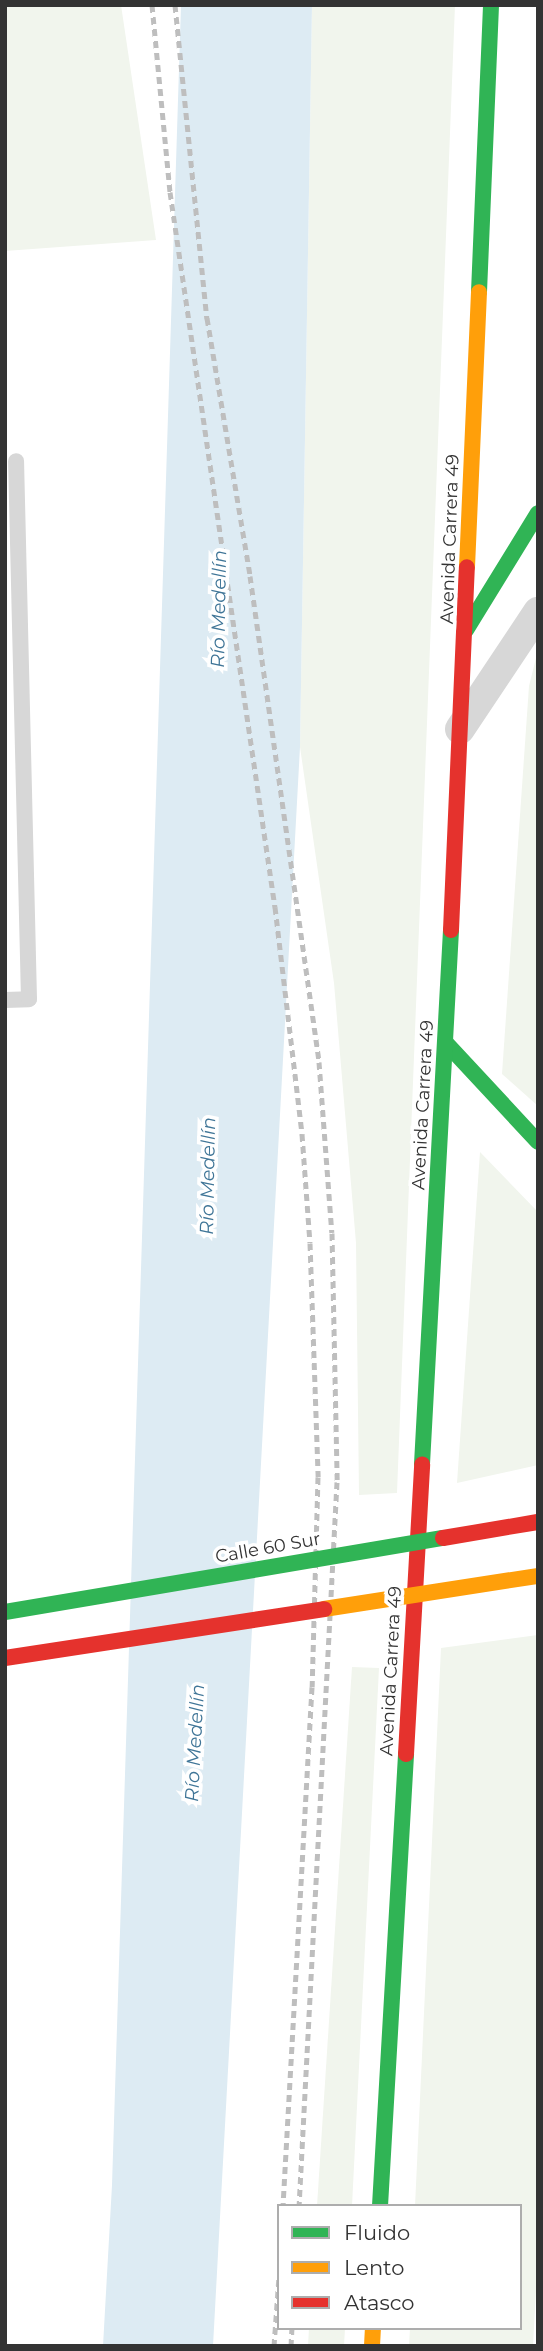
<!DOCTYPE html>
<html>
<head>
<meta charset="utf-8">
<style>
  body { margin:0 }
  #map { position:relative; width:543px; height:2351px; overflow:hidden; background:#fff; font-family:Montserrat,sans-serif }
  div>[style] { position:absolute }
  .green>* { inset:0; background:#f1f5ed }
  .water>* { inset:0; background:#ddebf3 }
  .lane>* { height:16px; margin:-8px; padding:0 8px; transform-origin:8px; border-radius:8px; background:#d7d7d7 }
  .street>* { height:30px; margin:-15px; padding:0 15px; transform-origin:15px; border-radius:15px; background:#d7d7d7 }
  .fast>* { height:16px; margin:-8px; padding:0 8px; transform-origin:8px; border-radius:8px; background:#30b455 }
  .slow>* { height:16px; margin:-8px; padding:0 8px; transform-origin:8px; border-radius:8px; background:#ff9f0a }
  .jam>* { height:16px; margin:-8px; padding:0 8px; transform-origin:8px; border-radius:8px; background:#e5322d }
  .rail>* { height:5px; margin-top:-2.5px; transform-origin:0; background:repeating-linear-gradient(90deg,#bebebe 0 7px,transparent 0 12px) }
  .fast-bridge>* { height:16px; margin:-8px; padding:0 8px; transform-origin:8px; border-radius:8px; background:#30b455 }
  .slow-bridge>* { height:16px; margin:-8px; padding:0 8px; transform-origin:8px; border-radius:8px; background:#ff9f0a }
  .jam-bridge>* { height:16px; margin:-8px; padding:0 8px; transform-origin:8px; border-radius:8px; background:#e5322d }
  span { translate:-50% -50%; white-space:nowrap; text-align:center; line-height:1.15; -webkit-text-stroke:7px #fff; paint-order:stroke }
  .street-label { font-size:18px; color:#333 }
  .water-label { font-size:19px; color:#3f7597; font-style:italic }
  .frame { position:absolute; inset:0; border:7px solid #333; pointer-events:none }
  .legend { position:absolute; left:277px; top:2204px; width:245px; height:126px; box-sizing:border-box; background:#fff; border:2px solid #adadad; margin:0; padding:9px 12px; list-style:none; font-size:21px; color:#333 }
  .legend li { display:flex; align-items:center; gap:14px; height:35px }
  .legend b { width:35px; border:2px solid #adadad }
</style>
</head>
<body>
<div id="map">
  <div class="green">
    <div style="clip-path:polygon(5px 5px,121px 5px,156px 240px,5px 251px)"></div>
    <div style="clip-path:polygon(312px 5px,455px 5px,397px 1493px,359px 1495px,356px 1243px,334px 983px,300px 747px)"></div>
    <div style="clip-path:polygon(538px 650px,538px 1106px,502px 1074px,529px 686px)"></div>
    <div style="clip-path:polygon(480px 1152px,538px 1212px,538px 1465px,457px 1483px)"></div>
    <div style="clip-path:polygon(538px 1635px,538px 2254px,533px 2346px,409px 2346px,410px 2328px,520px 2328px,520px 2206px,415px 2206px,441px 1648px)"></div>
    <div style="clip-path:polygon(352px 1667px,379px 1668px,352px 2206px,317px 2206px)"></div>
    <div style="clip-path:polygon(309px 2328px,345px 2328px,344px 2346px,308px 2346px)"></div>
  </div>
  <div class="water">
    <div style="clip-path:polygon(181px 5px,312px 5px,300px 747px,213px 2346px,103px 2346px,112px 2185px)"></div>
  </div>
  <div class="lane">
    <div style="left:5px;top:1000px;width:24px;rotate:-2deg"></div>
    <div style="left:29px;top:999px;width:538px;rotate:-91.38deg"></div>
  </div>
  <div class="street">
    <div style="left:460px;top:729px;width:141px;rotate:-56.3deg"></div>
  </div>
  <div class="fast">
    <div style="left:479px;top:292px;width:287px;rotate:-87.6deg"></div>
    <div style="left:466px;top:630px;width:137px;rotate:-58.4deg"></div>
    <div style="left:446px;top:1043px;width:135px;rotate:47.1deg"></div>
    <div style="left:422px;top:1464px;width:535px;rotate:-86.89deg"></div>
    <div style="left:380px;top:2206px;width:453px;rotate:-86.7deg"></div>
  </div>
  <div class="slow">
    <div style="left:467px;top:567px;width:275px;rotate:-87.5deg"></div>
    <div style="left:372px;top:2346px;width:18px;rotate:-87deg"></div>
  </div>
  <div class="jam">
    <div style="left:451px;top:930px;width:363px;rotate:-87.5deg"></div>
    <div style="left:406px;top:1754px;width:290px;rotate:-86.8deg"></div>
  </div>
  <div class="rail">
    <div style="left:152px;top:5px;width:188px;rotate:84.5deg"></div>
    <div style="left:170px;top:192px;width:723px;rotate:81.65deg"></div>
    <div style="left:275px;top:907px;width:229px;rotate:83.2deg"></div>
    <div style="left:302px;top:1134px;width:109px;rotate:85.8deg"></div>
    <div style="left:310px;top:1243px;width:234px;rotate:88deg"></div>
    <div style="left:318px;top:1477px;width:210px;rotate:91.6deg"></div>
    <div style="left:312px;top:1687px;width:520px;rotate:93.2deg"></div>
    <div style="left:175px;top:5px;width:315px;rotate:84.2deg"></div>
    <div style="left:207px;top:318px;width:262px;rotate:80.5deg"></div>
    <div style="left:250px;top:576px;width:491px;rotate:81.9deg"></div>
    <div style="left:319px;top:1062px;width:171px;rotate:85.7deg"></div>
    <div style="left:332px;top:1233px;width:249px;rotate:88.8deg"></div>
    <div style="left:337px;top:1482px;width:725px;rotate:93deg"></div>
    <div style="left:274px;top:2346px;width:69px;rotate:-85.9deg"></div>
    <div style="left:291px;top:2346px;width:18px;rotate:-87deg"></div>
  </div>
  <div class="fast-bridge">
    <div style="left:5px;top:1612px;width:444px;rotate:-9.6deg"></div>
  </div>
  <div class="slow-bridge">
    <div style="left:324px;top:1609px;width:217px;rotate:-8.8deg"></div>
  </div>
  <div class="jam-bridge">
    <div style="left:443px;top:1538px;width:96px;rotate:-9.6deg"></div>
    <div style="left:5px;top:1658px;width:323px;rotate:-8.7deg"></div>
  </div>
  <div class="street-label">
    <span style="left:450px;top:539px;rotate:-88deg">Avenida Carrera 49</span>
    <span style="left:423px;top:1105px;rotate:-87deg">Avenida Carrera 49</span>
    <span style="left:268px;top:1548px;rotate:-10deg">Calle 60 Sur</span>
    <span style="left:391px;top:1671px;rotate:-87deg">Avenida Carrera 49</span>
  </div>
  <div class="water-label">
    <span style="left:219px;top:609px;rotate:-89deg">Río Medellín</span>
    <span style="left:208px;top:1176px;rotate:-89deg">Río Medellín</span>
    <span style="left:195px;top:1743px;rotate:-87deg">Río Medellín</span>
  </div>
  <div class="frame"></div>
  <ul class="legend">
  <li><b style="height:9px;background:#30b455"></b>Fluido</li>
  <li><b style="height:9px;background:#ff9f0a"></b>Lento</li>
  <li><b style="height:9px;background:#e5322d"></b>Atasco</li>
  </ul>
</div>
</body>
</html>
